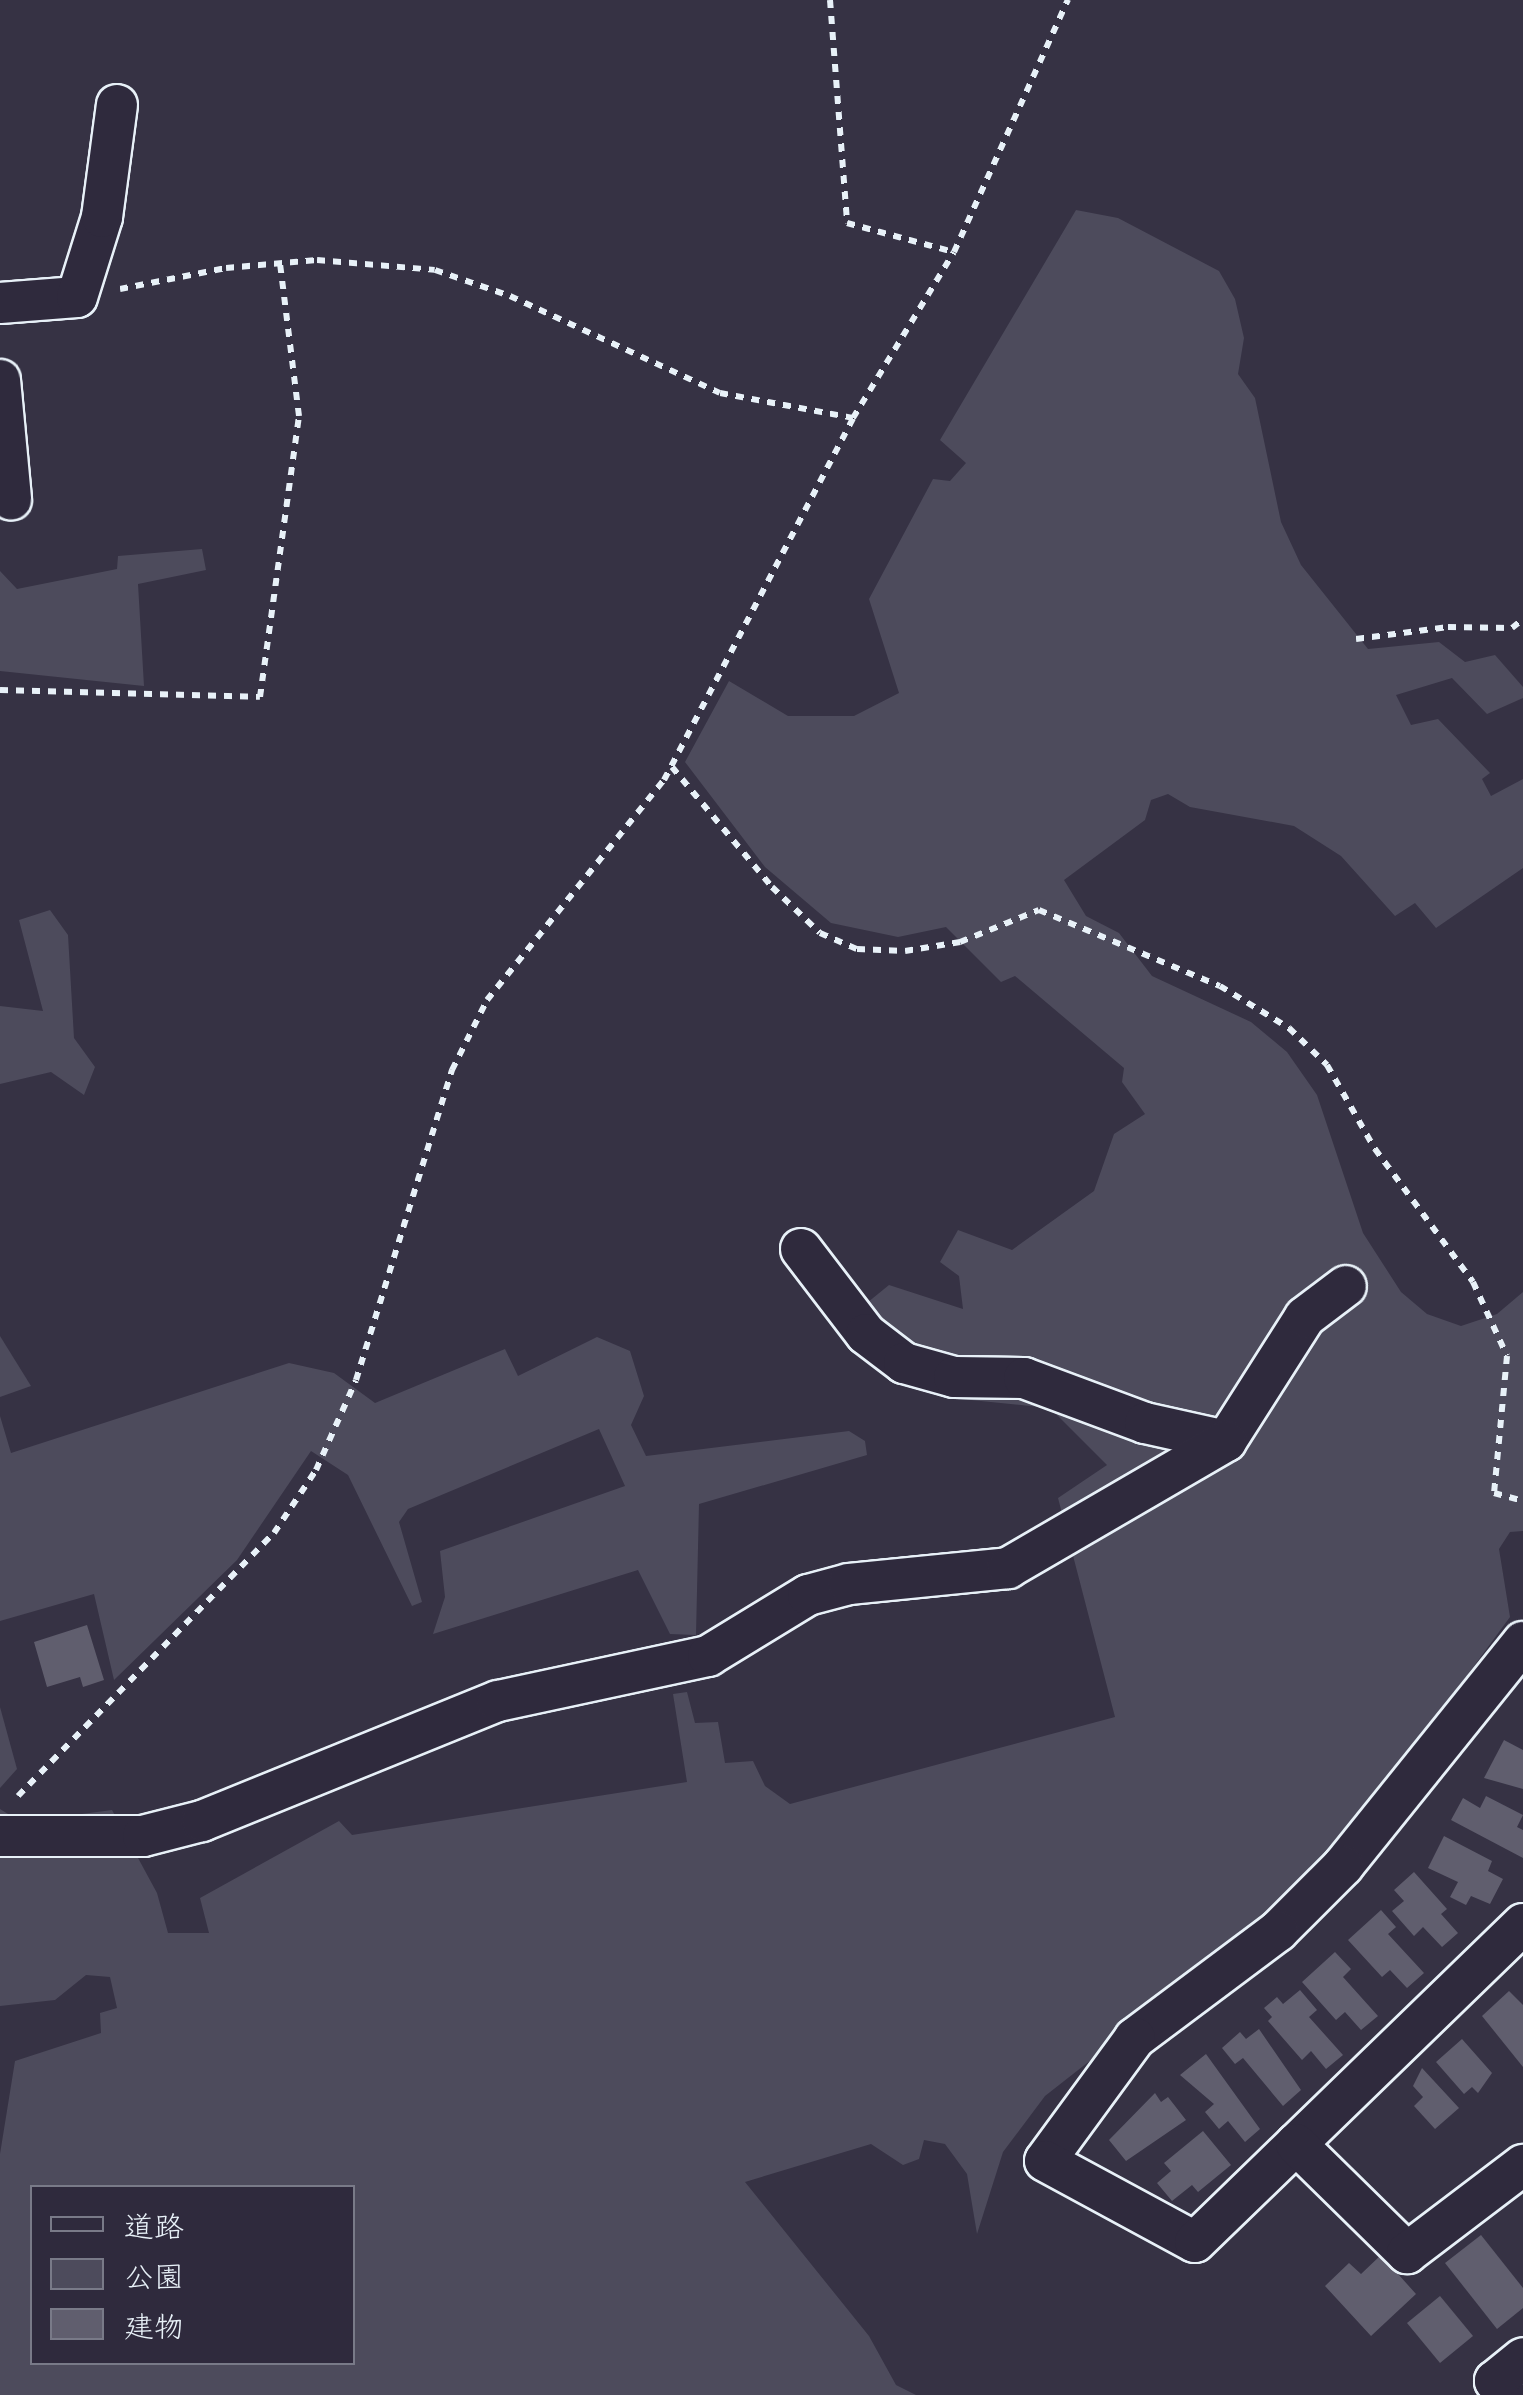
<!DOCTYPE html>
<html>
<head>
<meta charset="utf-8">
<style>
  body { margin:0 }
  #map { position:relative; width:1523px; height:2395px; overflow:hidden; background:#363244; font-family:Pangolin,"Klee One",sans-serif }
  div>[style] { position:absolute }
  .green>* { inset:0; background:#4d4b5c }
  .building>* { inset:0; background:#605e6e }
  .path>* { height:6px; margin-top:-3px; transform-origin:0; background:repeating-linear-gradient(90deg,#e8f1f8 0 8px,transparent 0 16px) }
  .roads { filter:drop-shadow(2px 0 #e8f1f8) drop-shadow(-2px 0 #e8f1f8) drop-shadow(0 2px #e8f1f8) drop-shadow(0 -2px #e8f1f8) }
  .minor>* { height:40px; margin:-20px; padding:0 20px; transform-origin:20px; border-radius:20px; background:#2f2a3d }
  span { translate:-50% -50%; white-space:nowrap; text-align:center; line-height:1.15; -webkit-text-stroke:8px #2f2a3d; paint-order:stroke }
  .legend { position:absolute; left:30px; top:2185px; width:325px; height:180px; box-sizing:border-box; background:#2f2a3d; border:2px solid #797a88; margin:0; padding:12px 18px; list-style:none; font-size:30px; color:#e8f1f8 }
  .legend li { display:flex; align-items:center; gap:20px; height:50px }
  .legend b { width:50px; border:2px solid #797a88 }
</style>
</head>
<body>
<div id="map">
  <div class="green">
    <div style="clip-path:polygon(evenodd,1076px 210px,1118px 218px,1219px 271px,1235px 299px,1244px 338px,1238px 374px,1255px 398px,1281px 522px,1301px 565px,1368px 649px,1439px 642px,1465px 662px,1495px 655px,1523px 687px,1523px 698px,1487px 714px,1452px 678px,1396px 695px,1411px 725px,1438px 719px,1490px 773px,1482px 779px,1491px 796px,1523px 779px,1523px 868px,1436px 928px,1415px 903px,1395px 916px,1341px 856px,1294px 826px,1190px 807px,1168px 794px,1151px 800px,1145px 820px,1064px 880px,1086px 916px,1119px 933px,1152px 976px,1251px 1022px,1287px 1052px,1317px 1095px,1363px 1233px,1401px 1292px,1427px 1314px,1461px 1326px,1497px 1314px,1523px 1292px,1523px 1531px,1510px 1532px,1499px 1549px,1510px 1617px,1352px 1832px,1286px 1907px,1045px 2096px,1003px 2152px,977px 2234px,967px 2174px,945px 2144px,924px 2140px,919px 2159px,903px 2165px,871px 2144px,745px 2182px,869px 2336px,896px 2385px,916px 2395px,0 2395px,0 2154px,15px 2061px,101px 2033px,100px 2013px,117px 2008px,110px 1977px,86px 1975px,55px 2000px,0 2006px,0 1809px,21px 1822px,112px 1810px,157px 1893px,168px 1933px,209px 1933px,200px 1898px,339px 1821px,352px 1835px,687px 1782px,673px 1694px,687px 1692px,695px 1723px,718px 1722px,725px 1763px,753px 1761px,765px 1786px,790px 1804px,1115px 1717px,1058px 1498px,1107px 1465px,1050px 1408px,941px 1397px,888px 1373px,846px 1320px,889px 1285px,963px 1309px,959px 1276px,940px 1262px,958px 1230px,1012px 1250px,1094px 1191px,1114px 1134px,1145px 1114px,1122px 1082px,1124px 1068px,1015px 976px,1001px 982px,946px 927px,898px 937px,831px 923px,765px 867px,685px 762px,729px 681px,788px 716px,854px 716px,899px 693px,869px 599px,933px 479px,950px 481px,966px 463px,940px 440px,1076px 210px,32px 2188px,352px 2188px,352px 2362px,32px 2362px,32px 2188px)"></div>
    <div style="clip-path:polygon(202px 549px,206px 570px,138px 584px,144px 686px,0 671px,0 571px,17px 589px,117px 569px,118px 556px)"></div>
    <div style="clip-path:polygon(50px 910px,68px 935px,74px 1038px,95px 1067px,84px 1095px,51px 1072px,0 1084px,0 1006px,43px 1011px,19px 920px)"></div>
    <div style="clip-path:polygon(0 1336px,31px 1386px,0 1397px)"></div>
    <div style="clip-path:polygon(597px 1337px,630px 1351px,644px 1396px,631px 1425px,646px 1456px,849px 1431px,865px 1441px,867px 1455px,699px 1504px,696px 1635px,670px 1634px,638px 1570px,433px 1634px,445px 1597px,440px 1551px,625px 1486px,599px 1429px,408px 1509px,399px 1522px,422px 1602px,412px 1606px,348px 1475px,311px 1451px,237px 1560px,114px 1680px,94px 1594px,0 1621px,0 1416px,11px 1453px,289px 1363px,334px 1373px,375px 1403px,505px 1349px,518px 1376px)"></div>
    <div style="clip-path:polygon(0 1707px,17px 1769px,0 1788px)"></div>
  </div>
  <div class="building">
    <div style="clip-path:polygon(87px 1625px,104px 1680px,83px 1687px,80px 1677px,47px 1687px,34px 1642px)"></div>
    <div style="clip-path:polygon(1504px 1740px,1523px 1750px,1523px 1789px,1484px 1778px)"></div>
    <div style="clip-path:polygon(1486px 1796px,1523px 1815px,1517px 1827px,1523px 1830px,1523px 1858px,1451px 1820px,1463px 1798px,1480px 1808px)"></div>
    <div style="clip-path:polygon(1444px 1836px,1492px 1861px,1488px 1871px,1503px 1879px,1490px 1904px,1471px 1896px,1466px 1905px,1450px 1897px,1458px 1882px,1428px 1868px)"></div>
    <div style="clip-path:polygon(1414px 1872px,1447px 1909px,1441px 1914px,1458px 1933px,1442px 1947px,1423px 1927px,1414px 1936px,1392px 1911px,1404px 1901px,1394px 1890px)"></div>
    <div style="clip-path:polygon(1381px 1910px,1396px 1927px,1388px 1934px,1424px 1973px,1407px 1988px,1390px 1970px,1382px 1977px,1348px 1940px)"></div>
    <div style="clip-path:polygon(1335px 1952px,1351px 1969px,1343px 1977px,1378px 2016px,1361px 2030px,1345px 2012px,1336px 2020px,1302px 1982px)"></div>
    <div style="clip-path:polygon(1300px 1990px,1317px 2010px,1309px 2017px,1343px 2055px,1326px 2069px,1311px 2051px,1302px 2060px,1268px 2021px,1272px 2017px,1264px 2008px,1277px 1997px,1283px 2004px)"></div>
    <div style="clip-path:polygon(1509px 1991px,1523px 2005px,1523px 2067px,1482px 2016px)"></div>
    <div style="clip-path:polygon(1259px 2029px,1301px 2090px,1283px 2106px,1243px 2058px,1235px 2064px,1222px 2048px,1240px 2032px,1246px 2039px)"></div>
    <div style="clip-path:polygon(1462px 2039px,1492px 2073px,1478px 2093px,1472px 2087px,1464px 2094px,1436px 2062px)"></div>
    <div style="clip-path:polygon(1206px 2054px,1260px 2129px,1245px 2142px,1228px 2121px,1219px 2129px,1205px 2112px,1214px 2104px,1180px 2075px)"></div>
    <div style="clip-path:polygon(1422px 2068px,1459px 2108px,1435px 2129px,1414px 2106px,1423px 2097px,1413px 2086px)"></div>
    <div style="clip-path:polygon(1155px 2093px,1161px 2102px,1168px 2097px,1186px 2120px,1126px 2161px,1109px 2140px)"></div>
    <div style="clip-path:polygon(1203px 2131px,1231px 2165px,1198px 2192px,1192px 2185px,1172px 2201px,1157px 2183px,1171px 2171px,1164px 2163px)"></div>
    <div style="clip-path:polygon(1481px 2235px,1523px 2288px,1523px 2308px,1497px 2329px,1445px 2263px)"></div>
    <div style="clip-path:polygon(1381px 2255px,1416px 2294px,1371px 2336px,1325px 2286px,1349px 2263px,1361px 2274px)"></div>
    <div style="clip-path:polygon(1440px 2296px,1473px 2336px,1440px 2363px,1407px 2323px)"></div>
  </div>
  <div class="path">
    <div style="left:830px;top:0;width:224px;rotate:85.6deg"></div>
    <div style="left:847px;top:223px;width:111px;rotate:15.2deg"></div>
    <div style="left:120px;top:289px;width:108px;rotate:-11.2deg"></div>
    <div style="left:226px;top:268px;width:91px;rotate:-5deg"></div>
    <div style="left:317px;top:260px;width:118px;rotate:4.8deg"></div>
    <div style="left:435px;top:270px;width:79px;rotate:19.1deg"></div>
    <div style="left:510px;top:296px;width:231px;rotate:24.8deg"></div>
    <div style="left:720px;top:393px;width:135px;rotate:10.6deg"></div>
    <div style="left:1356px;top:639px;width:93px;rotate:-7.4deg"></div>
    <div style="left:1448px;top:627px;width:64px;rotate:0.9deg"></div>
    <div style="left:1512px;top:628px;width:14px;rotate:-39deg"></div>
    <div style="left:0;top:690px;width:260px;rotate:1.5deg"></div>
    <div style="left:260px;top:697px;width:284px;rotate:-82.1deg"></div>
    <div style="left:299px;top:416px;width:153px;rotate:-97.1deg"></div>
    <div style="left:672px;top:767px;width:156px;rotate:50.2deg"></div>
    <div style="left:772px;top:887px;width:66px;rotate:43.8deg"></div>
    <div style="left:820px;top:933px;width:40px;rotate:23.4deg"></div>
    <div style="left:857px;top:949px;width:48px;rotate:2.4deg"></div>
    <div style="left:905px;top:951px;width:56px;rotate:-9.3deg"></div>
    <div style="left:960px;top:942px;width:85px;rotate:-22.1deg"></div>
    <div style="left:1039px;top:910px;width:196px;rotate:22.8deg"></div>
    <div style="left:1220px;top:986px;width:81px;rotate:31.3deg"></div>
    <div style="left:1289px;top:1028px;width:53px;rotate:44.2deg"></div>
    <div style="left:1327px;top:1065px;width:97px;rotate:60.3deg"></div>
    <div style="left:1375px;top:1149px;width:165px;rotate:53.6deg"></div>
    <div style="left:1473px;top:1282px;width:81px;rotate:65.3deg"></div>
    <div style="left:1507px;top:1356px;width:138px;rotate:95.4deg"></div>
    <div style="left:1494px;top:1493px;width:30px;rotate:15deg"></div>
    <div style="left:18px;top:1796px;width:367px;rotate:-45.8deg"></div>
    <div style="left:274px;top:1533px;width:76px;rotate:-56.3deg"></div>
    <div style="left:316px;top:1470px;width:98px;rotate:-66deg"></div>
    <div style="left:356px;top:1380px;width:325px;rotate:-72.8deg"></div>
    <div style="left:452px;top:1070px;width:78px;rotate:-63.4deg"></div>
    <div style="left:487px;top:1000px;width:282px;rotate:-51.2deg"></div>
    <div style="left:664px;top:780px;width:408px;rotate:-62.4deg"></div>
    <div style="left:853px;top:418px;width:194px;rotate:-58.7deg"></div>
    <div style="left:954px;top:252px;width:277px;rotate:-65.7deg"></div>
  </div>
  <div class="roads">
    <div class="minor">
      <div style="left:0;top:303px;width:77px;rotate:-4.5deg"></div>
      <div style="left:77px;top:297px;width:84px;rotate:-72.6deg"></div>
      <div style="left:102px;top:217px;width:113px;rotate:-82.4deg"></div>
      <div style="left:0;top:380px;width:120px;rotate:84.7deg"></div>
      <div style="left:801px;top:1249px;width:107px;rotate:52.6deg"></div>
      <div style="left:866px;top:1334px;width:48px;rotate:37.3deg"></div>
      <div style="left:904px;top:1363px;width:52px;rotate:15.6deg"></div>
      <div style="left:954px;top:1377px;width:70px;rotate:0.8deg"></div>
      <div style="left:1024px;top:1378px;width:129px;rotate:20.4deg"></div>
      <div style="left:1145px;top:1423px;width:83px;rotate:12.5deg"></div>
      <div style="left:1226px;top:1441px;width:147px;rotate:-57.5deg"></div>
      <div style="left:1305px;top:1317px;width:51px;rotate:-37.1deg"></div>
      <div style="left:1523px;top:1642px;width:287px;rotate:128.8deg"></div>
      <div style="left:1343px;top:1866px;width:92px;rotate:135deg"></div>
      <div style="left:1278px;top:1931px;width:179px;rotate:143.2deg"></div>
      <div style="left:1135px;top:2038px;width:152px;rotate:126.2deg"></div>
      <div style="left:1045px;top:2161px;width:170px;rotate:28.4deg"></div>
      <div style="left:1195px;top:2242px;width:457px;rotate:-44.1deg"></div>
      <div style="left:0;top:1836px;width:143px"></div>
      <div style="left:143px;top:1836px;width:61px;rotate:-14.3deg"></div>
      <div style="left:202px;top:1821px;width:319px;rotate:-22.1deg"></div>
      <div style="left:498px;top:1701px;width:215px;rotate:-12.1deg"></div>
      <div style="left:708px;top:1656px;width:117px;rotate:-31.4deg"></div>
      <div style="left:808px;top:1595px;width:42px;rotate:-15deg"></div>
      <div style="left:849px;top:1584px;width:160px;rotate:-5.7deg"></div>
      <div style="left:1008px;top:1568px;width:252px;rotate:-30.2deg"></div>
      <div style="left:1296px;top:2144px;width:156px;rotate:44.5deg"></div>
      <div style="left:1407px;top:2253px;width:146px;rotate:-37.2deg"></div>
      <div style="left:1506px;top:2395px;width:18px;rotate:-128deg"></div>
      <div style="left:1495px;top:2381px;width:36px;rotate:-39deg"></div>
    </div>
  </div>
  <ul class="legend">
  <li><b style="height:12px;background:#2f2a3d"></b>道路</li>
  <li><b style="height:28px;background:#4d4b5c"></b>公園</li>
  <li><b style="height:28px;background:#605e6e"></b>建物</li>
  </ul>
</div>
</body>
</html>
